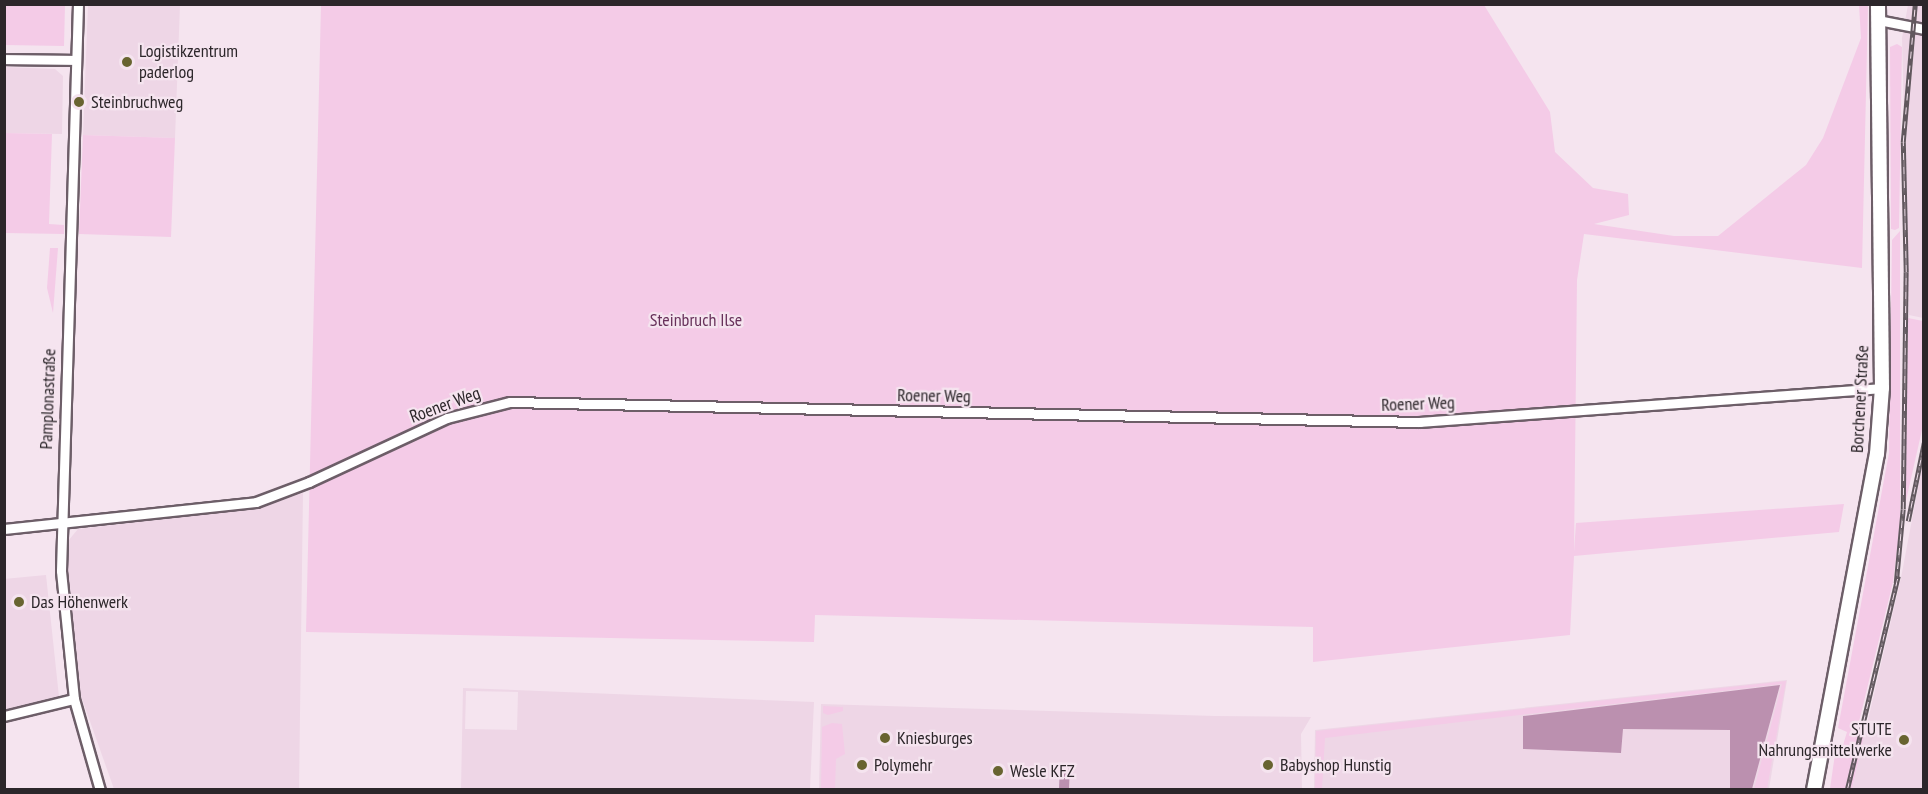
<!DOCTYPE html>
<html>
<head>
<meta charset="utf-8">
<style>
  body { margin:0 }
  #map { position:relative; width:1928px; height:794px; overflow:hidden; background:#f5e4ef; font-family:"PT Sans Narrow",sans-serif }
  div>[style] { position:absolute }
  .built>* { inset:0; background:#eed6e6 }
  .green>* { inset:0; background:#f4cbe7 }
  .water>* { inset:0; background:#bb90af }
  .roads { filter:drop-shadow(2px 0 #6d5e68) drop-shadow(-2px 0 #6d5e68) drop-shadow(0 2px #6d5e68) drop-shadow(0 -2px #6d5e68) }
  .street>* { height:9px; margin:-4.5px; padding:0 4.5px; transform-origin:4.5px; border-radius:4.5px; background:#fff }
  .secondary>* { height:14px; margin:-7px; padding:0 7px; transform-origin:7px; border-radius:7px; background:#fff }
  .rail>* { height:4.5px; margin-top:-2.25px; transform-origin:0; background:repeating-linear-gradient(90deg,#f5e4ef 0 7px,#61585e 0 14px); box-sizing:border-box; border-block:2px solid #61585e }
  .dots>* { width:16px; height:16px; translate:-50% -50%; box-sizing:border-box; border:3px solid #f5e4ef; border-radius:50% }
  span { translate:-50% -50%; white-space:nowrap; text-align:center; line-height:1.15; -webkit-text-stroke:4.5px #f5e4ef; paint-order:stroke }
  .poi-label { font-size:18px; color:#2c262a }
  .left { translate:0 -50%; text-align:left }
  .right { translate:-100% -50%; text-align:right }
  .park-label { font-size:18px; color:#67315a }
  .street-label { font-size:18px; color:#2c262a }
  .frame { position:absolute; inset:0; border:6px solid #2c262a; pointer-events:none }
</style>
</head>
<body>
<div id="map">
  <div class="built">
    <div style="clip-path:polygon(88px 5px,180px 5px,175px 138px,83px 135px)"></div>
    <div style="clip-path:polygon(1908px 5px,1923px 5px,1923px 318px,1909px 315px,1902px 38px)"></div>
    <div style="clip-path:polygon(5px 67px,55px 69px,63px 76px,62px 134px,5px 133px)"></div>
    <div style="clip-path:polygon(1923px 461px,1923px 789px,1852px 789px,1901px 578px)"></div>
    <div style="clip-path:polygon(303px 493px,299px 789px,114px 789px,81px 696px,73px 657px,66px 573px,68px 541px,78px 529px,257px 508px)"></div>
    <div style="clip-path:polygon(46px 575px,59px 697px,5px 710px,4px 579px)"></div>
    <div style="clip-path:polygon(1787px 680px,1769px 789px,1314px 789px,1315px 730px)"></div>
    <div style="clip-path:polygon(evenodd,463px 688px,814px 702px,810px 789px,461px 789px,463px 688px,466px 691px,518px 692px,517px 730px,465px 729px,466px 691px)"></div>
    <div style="clip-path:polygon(821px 704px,1215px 716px,1311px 717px,1301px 734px,1302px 789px,819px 790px)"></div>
  </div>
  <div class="green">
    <div style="clip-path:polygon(5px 4px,65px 5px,64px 46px,5px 45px)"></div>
    <div style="clip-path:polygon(321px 5px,1484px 5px,1550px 112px,1555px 152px,1593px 188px,1628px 194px,1629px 215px,1594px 224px,1674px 236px,1718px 236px,1806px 165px,1823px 138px,1861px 38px,1859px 5px,1868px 5px,1862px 268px,1584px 234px,1577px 280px,1574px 552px,1576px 523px,1844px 504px,1839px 532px,1574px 556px,1570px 635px,1313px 662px,1313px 627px,815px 615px,814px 642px,306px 632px)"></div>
    <div style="clip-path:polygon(1897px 44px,1902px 47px,1899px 228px,1895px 230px,1891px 229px,1890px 47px)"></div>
    <div style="clip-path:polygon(5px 133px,52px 134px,49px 224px,64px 225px,64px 234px,5px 233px)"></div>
    <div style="clip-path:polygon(83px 135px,175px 138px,171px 237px,79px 234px)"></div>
    <div style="clip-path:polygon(1900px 231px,1900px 527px,1893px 582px,1857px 730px,1865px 733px,1852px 789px,1830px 789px,1836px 747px,1843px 745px,1847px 732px,1838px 728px,1889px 453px,1892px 240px)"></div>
    <div style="clip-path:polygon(50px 248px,58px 248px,53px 313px,47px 288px)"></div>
    <div style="clip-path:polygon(1908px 318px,1923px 321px,1924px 421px,1905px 505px)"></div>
    <div style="clip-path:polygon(1786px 681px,1767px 789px,1754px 789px,1782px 684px,1325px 738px,1322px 789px,1315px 789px,1316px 731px)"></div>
    <div style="clip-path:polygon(823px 706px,843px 707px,843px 711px,828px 715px,823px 713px)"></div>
    <div style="clip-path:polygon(832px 723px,842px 724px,845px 754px,836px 759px,835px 789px,821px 789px,822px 727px)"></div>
  </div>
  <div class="water">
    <div style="clip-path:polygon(1780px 685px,1752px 789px,1730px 789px,1730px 730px,1623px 729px,1621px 753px,1523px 749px,1523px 716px)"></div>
    <div style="clip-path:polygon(1060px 763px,1070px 763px,1069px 789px,1059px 789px)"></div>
  </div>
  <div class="roads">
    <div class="street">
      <div style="left:78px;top:4px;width:567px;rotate:91.72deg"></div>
      <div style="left:61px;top:571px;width:129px;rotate:84.2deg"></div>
      <div style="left:74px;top:699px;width:95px;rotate:74.1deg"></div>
      <div style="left:1878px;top:20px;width:47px;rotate:11.1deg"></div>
      <div style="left:4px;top:59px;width:72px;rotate:0.8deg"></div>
      <div style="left:4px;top:529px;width:253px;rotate:-6.1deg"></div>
      <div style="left:256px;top:502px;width:57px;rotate:-20.7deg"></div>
      <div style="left:309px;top:482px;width:152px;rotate:-24.9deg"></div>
      <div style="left:447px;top:418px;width:65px;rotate:-14.3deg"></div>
      <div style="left:510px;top:402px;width:910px;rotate:1.26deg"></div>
      <div style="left:1420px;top:422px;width:463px;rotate:-4.2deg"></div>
      <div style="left:4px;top:716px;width:72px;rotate:-13.7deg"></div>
    </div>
    <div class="secondary">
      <div style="left:1814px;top:790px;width:342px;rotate:-79.4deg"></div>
      <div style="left:1877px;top:454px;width:66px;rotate:-85.7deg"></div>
      <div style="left:1882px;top:388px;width:384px;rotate:-90.6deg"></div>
    </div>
  </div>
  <div class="rail">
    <div style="left:1908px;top:521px;width:80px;rotate:-78.4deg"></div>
    <div style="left:1896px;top:583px;width:74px;rotate:-84.6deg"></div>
    <div style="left:1903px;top:509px;width:237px;rotate:-89.3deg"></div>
    <div style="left:1906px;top:272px;width:130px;rotate:-91.3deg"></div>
    <div style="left:1903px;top:142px;width:139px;rotate:-85deg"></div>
    <div style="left:1847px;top:790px;width:220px;rotate:-76.6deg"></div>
  </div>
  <div class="dots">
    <div style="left:127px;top:62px;background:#686430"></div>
    <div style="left:79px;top:102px;background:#686430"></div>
    <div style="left:19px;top:602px;background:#686430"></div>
    <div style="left:885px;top:738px;background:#686430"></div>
    <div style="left:1904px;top:740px;background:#686430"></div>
    <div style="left:862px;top:765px;background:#686430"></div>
    <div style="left:1268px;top:765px;background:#686430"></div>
    <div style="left:998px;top:771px;background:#686430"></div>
  </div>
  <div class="poi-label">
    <span class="left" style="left:139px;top:62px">Logistikzentrum<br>paderlog</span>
    <span class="left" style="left:91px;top:102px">Steinbruchweg</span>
    <span class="left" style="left:31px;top:602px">Das Höhenwerk</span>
    <span class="right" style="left:1892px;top:740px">STUTE<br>Nahrungsmittelwerke</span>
    <span class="left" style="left:897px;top:738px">Kniesburges</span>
    <span class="left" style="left:874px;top:765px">Polymehr</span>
    <span class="left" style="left:1280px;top:765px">Babyshop Hunstig</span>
    <span class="left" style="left:1010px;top:771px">Wesle KFZ</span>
  </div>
  <div class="park-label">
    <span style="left:696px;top:320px">Steinbruch Ilse</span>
  </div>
  <div class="street-label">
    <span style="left:934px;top:396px;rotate:1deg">Roener Weg</span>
    <span style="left:48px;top:399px;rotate:-88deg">Pamplonastraße</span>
    <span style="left:1860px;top:399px;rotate:-87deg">Borchener Straße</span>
    <span style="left:1418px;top:404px;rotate:-2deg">Roener Weg</span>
    <span style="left:445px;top:405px;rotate:-20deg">Roener Weg</span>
  </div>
  <div class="frame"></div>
</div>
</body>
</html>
